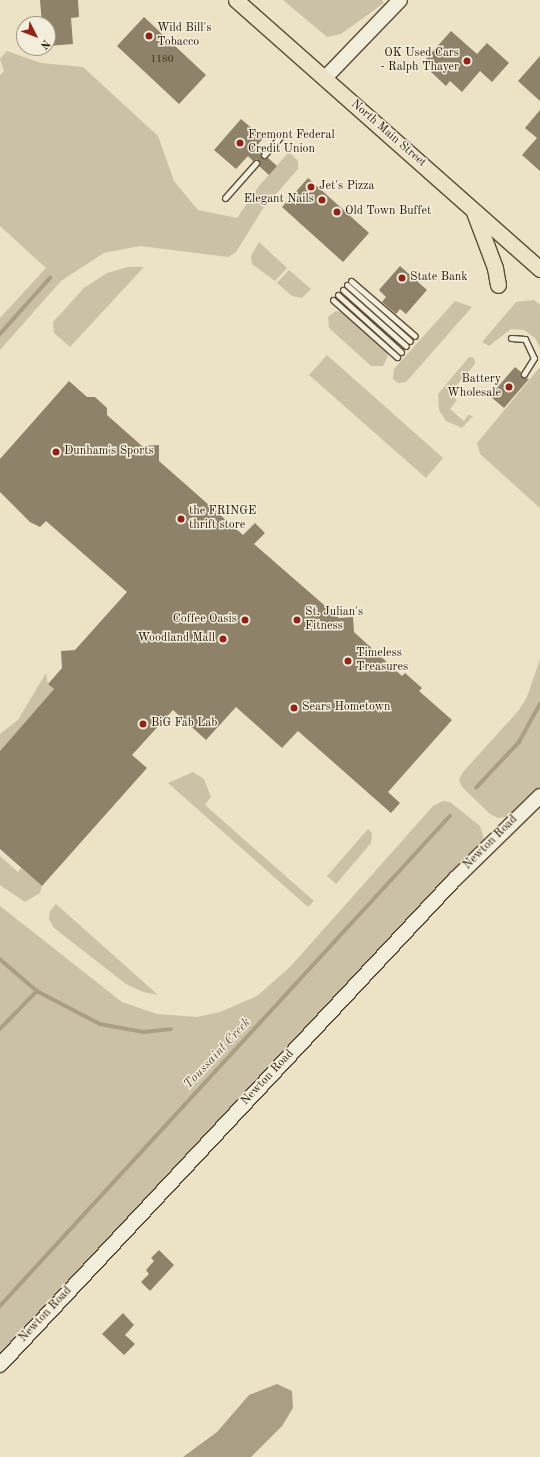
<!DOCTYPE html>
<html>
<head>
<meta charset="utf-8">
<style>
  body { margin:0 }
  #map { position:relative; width:540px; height:1457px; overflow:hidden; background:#ece3c7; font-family:"Old Standard TT",serif }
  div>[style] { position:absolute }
  .green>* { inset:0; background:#cbc1a6 }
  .water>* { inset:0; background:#aa9f85 }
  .stream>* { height:3.5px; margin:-1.75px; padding:0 1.75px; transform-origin:1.75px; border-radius:1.75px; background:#aa9f85 }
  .building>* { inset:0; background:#8e836a }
  .roads { filter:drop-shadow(1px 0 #5a4c36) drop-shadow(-1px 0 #5a4c36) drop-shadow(0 1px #5a4c36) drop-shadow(0 -1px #5a4c36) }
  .lane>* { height:5px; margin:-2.5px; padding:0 2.5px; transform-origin:2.5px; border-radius:2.5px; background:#f3eddb }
  .secondary>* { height:14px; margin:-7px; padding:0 7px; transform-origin:7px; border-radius:7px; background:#f3eddb }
  .primary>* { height:15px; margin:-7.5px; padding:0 7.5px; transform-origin:7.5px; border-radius:7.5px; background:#ece3c7 }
  .dots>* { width:11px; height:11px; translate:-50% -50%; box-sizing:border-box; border:2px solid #f3eddb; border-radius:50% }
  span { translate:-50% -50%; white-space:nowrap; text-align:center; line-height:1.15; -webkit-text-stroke:3px #f3eddb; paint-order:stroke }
  .number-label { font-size:10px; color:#42341e }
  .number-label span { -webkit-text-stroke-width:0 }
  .poi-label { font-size:12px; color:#291a05 }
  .left { translate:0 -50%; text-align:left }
  .right { translate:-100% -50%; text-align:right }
  .street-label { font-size:12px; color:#291a05 }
  .water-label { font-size:13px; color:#5d4f38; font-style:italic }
  .north { position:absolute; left:16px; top:16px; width:40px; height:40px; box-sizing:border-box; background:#f3eddb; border:1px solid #a29985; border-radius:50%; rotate:132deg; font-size:11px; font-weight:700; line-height:16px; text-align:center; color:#291a05 }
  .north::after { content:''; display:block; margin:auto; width:14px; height:18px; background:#8f2418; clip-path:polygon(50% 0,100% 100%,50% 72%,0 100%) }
</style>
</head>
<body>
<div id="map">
  <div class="green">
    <div style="clip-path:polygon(283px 0,382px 0,384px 3px,341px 34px,327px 37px)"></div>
    <div style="clip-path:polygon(7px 51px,41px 63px,83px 67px,158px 136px,174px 181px,198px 210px,237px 218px,259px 186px,289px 152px,298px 161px,298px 169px,262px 210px,236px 252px,228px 257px,140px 246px,104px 253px,61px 281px,0 350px,0 318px,46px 268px,0 226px,0 75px,4px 71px,0 59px)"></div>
    <div style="clip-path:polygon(259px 242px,287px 268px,275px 281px,252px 264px,251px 256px)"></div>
    <div style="clip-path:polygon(128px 267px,144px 267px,70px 347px,54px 333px,53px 322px,84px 288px,107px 273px)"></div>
    <div style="clip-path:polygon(289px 270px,311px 289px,302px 298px,292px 296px,277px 283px)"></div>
    <div style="clip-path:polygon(534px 300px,540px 305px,540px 348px,535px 338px,524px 330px,511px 329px,489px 346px,482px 342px,516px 302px)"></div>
    <div style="clip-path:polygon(455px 301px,472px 307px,406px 382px,398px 383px,393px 379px,394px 369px)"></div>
    <div style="clip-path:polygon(336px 311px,341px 312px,385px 351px,388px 356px,383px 366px,371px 366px,329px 328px,328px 317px)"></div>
    <div style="clip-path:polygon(327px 355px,443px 458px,426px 478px,309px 375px)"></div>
    <div style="clip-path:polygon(469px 357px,474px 358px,475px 364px,449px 394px,457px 400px,450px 409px,464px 421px,468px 415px,473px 416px,462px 428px,446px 421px,439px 410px,438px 394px)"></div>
    <div style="clip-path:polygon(540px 367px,540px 508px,480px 454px,477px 443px)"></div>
    <div style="clip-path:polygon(540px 659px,540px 786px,507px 817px,498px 818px,490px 814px,462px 787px,459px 780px,463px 772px,519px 710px,527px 697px)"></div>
    <div style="clip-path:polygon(46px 673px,48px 684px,54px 689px,0 751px,0 734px,18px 720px)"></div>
    <div style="clip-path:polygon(193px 772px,204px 779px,211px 797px,205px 805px,314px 901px,308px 907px,168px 783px)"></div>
    <div style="clip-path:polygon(443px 801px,450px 802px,480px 826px,484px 839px,0 1360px,0 906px,122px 1002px,157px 1014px,197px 1017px,220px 1012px,257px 996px,291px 966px,433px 806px)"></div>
    <div style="clip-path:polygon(368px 829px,372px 833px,371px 843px,336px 884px,327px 876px)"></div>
    <div style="clip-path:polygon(0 856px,18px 872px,21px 868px,42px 886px,40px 893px,25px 902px,0 885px)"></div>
    <div style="clip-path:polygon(56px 904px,158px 995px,143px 992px,126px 984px,54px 928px,49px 919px,50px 911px)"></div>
  </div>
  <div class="water">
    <div style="clip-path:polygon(277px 1384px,292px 1391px,293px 1408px,282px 1426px,251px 1457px,183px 1457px,217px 1432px,249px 1395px)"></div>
  </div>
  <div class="stream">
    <div style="left:0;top:334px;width:75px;rotate:-48.2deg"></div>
    <div style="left:476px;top:788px;width:63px;rotate:-46.9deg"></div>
    <div style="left:519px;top:742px;width:43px;rotate:-61.1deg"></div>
    <div style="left:0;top:959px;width:49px;rotate:40.9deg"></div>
    <div style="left:37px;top:991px;width:71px;rotate:27.6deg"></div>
    <div style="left:100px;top:1024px;width:45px;rotate:10.3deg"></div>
    <div style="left:144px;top:1032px;width:27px;rotate:-6deg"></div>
    <div style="left:0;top:1029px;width:53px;rotate:-45.8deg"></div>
    <div style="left:0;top:1306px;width:665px;rotate:-47.44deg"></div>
  </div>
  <div class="building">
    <div style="clip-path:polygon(40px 0,78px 0,79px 17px,71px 18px,73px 44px,48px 46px,48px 24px,42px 24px)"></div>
    <div style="clip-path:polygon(144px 17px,206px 75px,179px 104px,117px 46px)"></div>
    <div style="clip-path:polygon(451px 31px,477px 54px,487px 43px,509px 63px,492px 82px,480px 71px,462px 92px,450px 81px,446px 86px,431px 72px,435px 68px,426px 59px)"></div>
    <div style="clip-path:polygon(540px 56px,540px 101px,518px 81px)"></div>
    <div style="clip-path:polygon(540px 110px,540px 171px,522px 155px,537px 138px,525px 128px)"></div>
    <div style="clip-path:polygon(241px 119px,263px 138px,256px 147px,261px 152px,262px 158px,267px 157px,277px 166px,269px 175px,259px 166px,257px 159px,253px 161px,248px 156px,236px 169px,214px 150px)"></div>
    <div style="clip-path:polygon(308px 178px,369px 233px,343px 262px,282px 207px)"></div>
    <div style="clip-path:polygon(400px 266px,427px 290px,406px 314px,400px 309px,396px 314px,382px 302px,386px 297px,379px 290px)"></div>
    <div style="clip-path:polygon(515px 367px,521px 372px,522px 377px,529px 379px,504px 408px,490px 396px)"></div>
    <div style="clip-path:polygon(69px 381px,87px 397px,95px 397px,107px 408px,107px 415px,142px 446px,159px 445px,159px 461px,243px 535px,255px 523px,265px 533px,254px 544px,339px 618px,353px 617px,354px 632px,402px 676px,405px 673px,422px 688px,419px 691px,452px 720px,388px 792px,400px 803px,391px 813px,298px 731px,282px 748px,236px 707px,206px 740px,173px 710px,132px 755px,147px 768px,42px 886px,0 849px,0 751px,54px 689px,48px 684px,62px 668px,61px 651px,75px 650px,127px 592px,46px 521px,40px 527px,30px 522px,0 492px,0 459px)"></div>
    <div style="clip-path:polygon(159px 1250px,174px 1265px,150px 1291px,141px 1282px,149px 1274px,146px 1270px,154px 1261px,151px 1258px)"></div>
    <div style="clip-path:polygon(123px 1313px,134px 1325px,125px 1335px,135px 1344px,124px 1355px,102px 1334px)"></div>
  </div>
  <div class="roads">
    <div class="lane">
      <div style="left:264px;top:155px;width:28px;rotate:-48deg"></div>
      <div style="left:225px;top:198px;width:47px;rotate:-48.5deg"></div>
      <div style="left:351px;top:281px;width:84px;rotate:40.7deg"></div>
      <div style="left:347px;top:285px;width:84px;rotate:41.6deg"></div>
      <div style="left:343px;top:290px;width:84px;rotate:41.6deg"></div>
      <div style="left:338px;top:295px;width:85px;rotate:42.1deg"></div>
      <div style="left:333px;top:300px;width:86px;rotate:41.7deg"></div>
      <div style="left:511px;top:338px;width:14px;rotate:4deg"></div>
      <div style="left:525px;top:339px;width:21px;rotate:65deg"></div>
      <div style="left:534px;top:358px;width:19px;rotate:122deg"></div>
    </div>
    <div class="secondary">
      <div style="left:325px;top:78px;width:108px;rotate:-46.1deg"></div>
      <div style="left:0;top:1365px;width:666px;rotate:-46.89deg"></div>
      <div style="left:455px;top:879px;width:119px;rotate:-44.3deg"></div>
    </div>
    <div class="primary">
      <div style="left:236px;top:0;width:406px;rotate:41.5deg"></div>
      <div style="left:474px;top:212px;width:60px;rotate:69.4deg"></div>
      <div style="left:495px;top:268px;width:17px;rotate:80deg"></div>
    </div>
  </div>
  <div class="dots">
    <div style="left:149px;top:36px;background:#8f2418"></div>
    <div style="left:467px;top:61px;background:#8f2418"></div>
    <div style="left:240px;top:143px;background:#8f2418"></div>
    <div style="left:311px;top:187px;background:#8f2418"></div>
    <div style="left:322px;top:200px;background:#8f2418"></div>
    <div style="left:337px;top:212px;background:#8f2418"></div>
    <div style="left:402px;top:278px;background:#8f2418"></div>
    <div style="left:509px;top:387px;background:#8f2418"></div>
    <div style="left:56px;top:452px;background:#8f2418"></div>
    <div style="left:181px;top:519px;background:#8f2418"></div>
    <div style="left:245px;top:620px;background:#8f2418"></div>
    <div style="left:297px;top:620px;background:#8f2418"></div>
    <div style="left:223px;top:639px;background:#8f2418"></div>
    <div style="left:348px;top:661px;background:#8f2418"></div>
    <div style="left:294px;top:708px;background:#8f2418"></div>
    <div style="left:143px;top:724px;background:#8f2418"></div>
  </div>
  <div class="number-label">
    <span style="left:162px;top:60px">1180</span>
  </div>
  <div class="poi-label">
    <span class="left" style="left:157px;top:36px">Wild Bill's<br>Tobacco</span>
    <span class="right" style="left:459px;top:61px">OK Used Cars<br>- Ralph Thayer</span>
    <span class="left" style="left:248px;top:143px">Fremont Federal<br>Credit Union</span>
    <span class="left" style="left:319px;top:187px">Jet's Pizza</span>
    <span class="right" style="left:314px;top:200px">Elegant Nails</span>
    <span class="left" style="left:345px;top:212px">Old Town Buffet</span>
    <span class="left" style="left:410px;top:278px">State Bank</span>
    <span class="right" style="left:501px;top:387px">Battery<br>Wholesale</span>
    <span class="left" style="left:64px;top:452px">Dunham's Sports</span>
    <span class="left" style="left:189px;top:519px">the FRINGE<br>thrift store</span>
    <span class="left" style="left:305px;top:620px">St. Julian's<br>Fitness</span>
    <span class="right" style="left:237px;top:620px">Coffee Oasis</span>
    <span class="right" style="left:215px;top:639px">Woodland Mall</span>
    <span class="left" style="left:356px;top:661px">Timeless<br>Treasures</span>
    <span class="left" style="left:302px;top:708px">Sears Hometown</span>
    <span class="left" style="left:151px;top:724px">BiG Fab Lab</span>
  </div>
  <div class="street-label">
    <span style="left:388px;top:134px;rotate:41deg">North Main Street</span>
    <span style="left:491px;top:843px;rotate:-45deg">Newton Road</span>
    <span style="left:268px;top:1078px;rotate:-47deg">Newton Road</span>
    <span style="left:46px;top:1315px;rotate:-47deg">Newton Road</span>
  </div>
  <div class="water-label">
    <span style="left:218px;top:1054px;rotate:-47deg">Toussaint Creek</span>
  </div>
  <div class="north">N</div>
</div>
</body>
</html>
